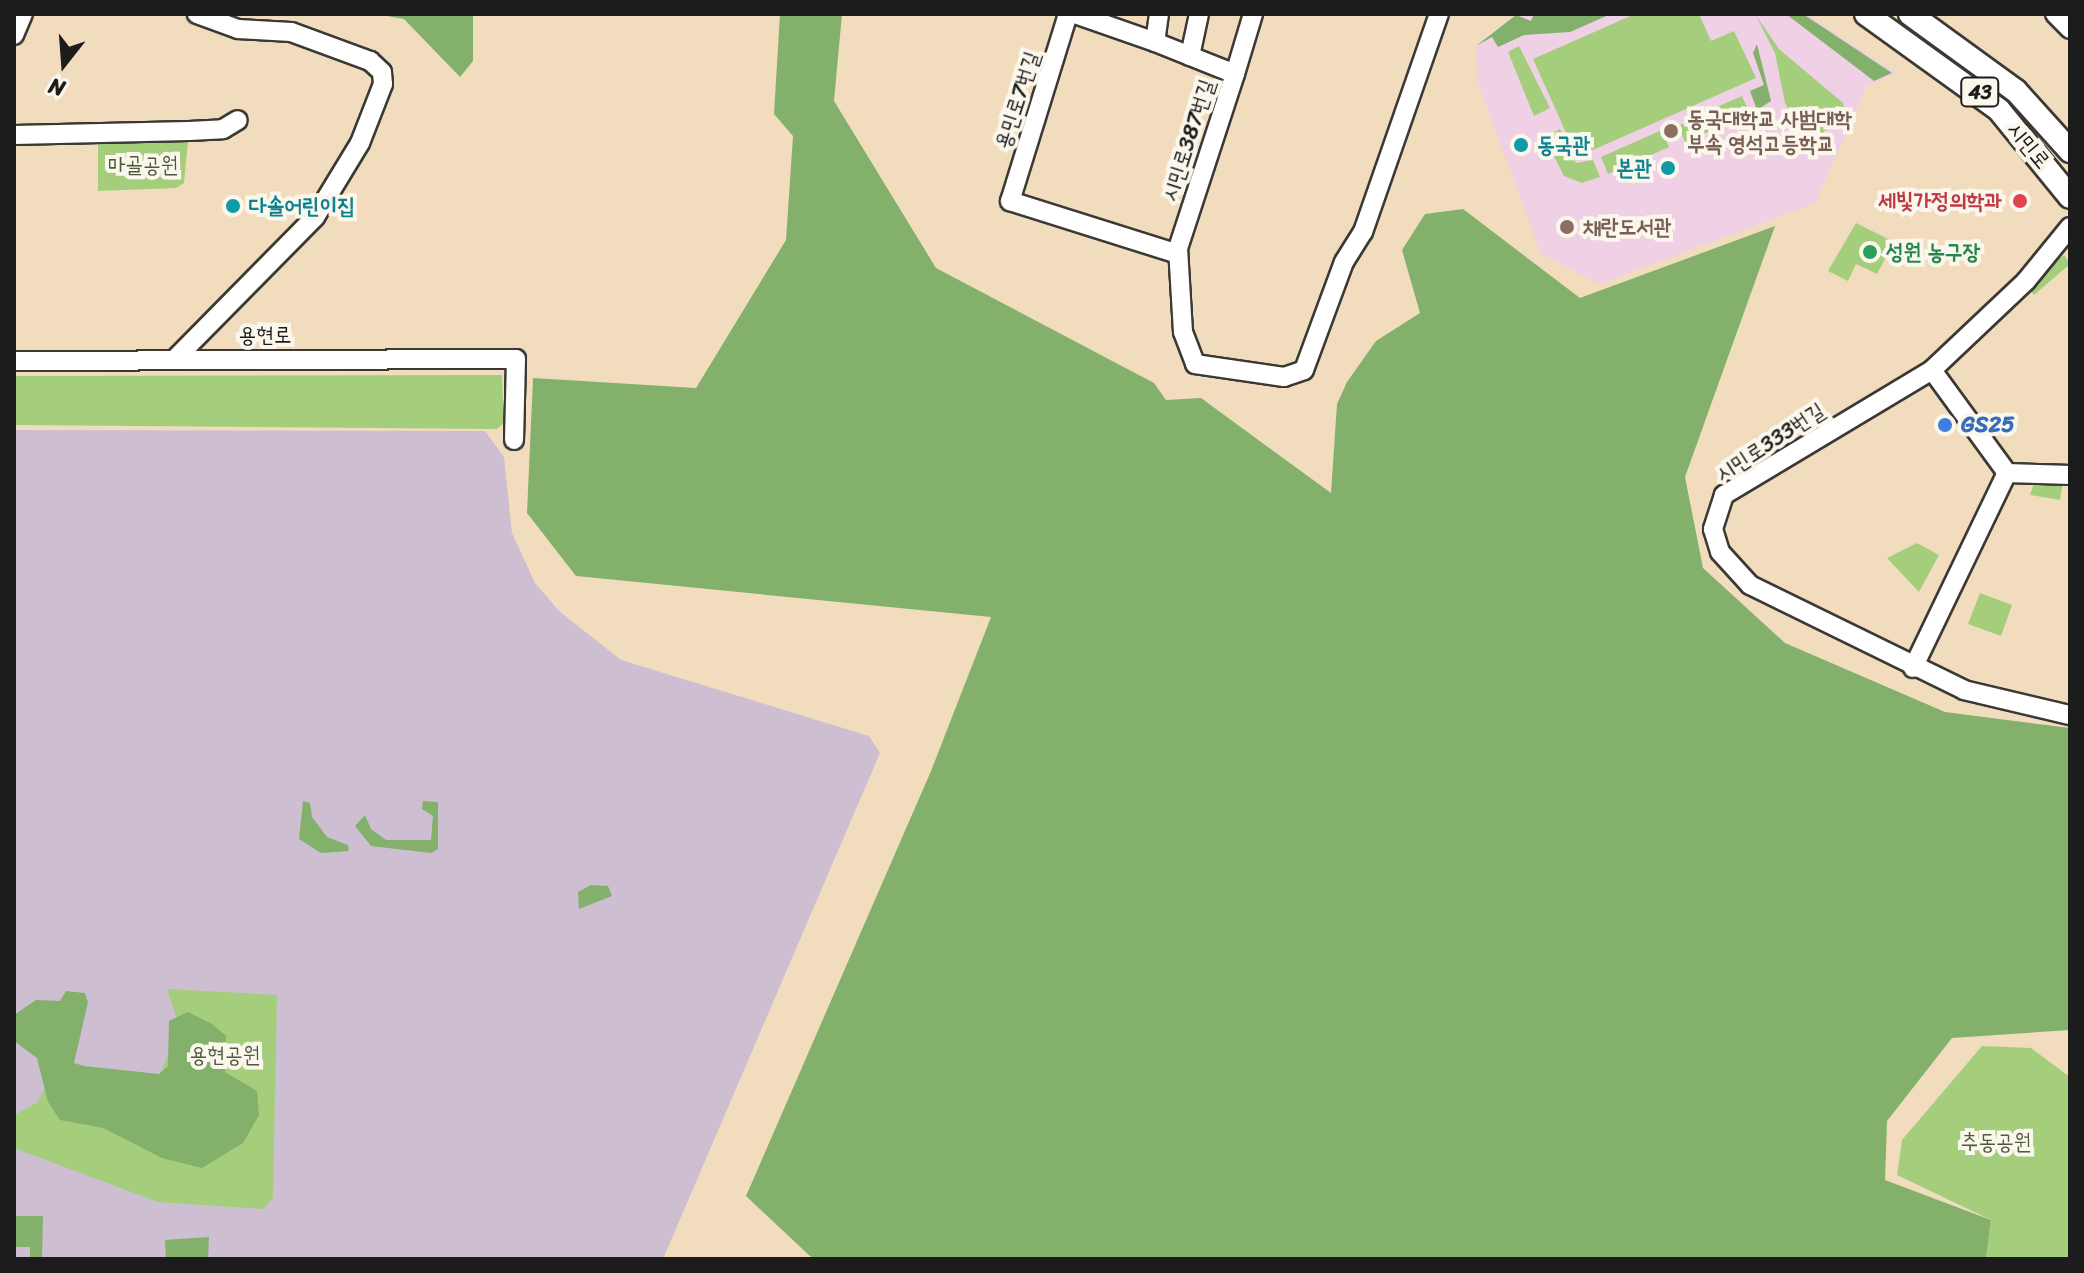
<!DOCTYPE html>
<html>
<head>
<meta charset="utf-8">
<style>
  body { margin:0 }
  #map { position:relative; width:2084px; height:1273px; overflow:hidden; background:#f1ddbe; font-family:Sriracha,"Poor Story",sans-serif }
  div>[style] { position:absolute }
  .built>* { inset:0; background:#efd0e5 }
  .industrial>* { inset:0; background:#cdbed2 }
  .green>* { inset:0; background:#a4ce7b }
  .forest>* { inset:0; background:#83b16b }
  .roads { filter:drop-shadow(2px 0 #3c3934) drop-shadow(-2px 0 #3c3934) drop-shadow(0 2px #3c3934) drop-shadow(0 -2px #3c3934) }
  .minor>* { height:18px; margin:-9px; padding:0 9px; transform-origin:9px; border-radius:9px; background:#fff }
  .major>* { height:22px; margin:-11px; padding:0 11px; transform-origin:11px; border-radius:11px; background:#fff }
  .dots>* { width:22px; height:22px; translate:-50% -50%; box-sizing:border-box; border:4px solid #fbf7ec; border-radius:50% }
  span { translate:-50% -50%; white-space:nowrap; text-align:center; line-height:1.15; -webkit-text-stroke:8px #fbf7ec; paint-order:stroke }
  .shield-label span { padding:2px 6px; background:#fbf7ec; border:2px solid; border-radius:6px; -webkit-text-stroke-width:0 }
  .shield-label { font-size:20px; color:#1c1c1c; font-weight:700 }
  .street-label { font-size:22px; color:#1c1c1c }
  .education-label { font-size:22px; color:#785e54; font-weight:700 }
  .left { translate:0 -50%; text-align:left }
  .culture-label { font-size:22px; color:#0d838f; font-weight:700 }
  .right { translate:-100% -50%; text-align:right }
  .park-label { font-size:22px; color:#4c5a3d }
  .health-label { font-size:22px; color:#be3a42; font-weight:700 }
  .leisure-label { font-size:22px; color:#27864d; font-weight:700 }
  .shop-label { font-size:22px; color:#366cbe; font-weight:700 }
  .frame { position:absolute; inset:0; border:16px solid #1c1c1c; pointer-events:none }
  .north { position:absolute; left:24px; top:24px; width:80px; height:80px; -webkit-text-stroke:6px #fbf7ec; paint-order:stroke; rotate:197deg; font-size:22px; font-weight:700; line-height:32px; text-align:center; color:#1c1c1c }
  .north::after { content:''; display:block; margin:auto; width:28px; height:36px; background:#1c1c1c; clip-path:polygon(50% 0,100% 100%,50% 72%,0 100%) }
</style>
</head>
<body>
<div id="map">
  <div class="built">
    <div style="clip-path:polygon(1516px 14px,1806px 14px,1896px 73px,1867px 86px,1815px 203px,1599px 284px,1541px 254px,1478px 83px,1476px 46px)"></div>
  </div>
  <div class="industrial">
    <div style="clip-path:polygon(14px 430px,485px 431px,504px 457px,512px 533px,535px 583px,559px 611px,621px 660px,869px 736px,880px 753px,663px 1259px,14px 1259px)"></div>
  </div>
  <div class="green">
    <div style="clip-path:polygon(1635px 14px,1699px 14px,1711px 41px,1734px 31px,1756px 78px,1577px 157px,1533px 59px)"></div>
    <div style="clip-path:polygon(1755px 14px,1779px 49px,1843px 103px,1845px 110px,1815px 141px,1801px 116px,1795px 119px,1785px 103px,1775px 53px)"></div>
    <div style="clip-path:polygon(1519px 46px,1550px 108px,1534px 116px,1508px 52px)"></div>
    <div style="clip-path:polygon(1742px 96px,1750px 114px,1685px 142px,1678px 126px,1688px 122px,1690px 133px,1695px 131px,1689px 119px)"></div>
    <div style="clip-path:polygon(1560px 129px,1576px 163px,1593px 160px,1600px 177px,1582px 183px,1564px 176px,1544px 137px)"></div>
    <div style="clip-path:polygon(1662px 130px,1669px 147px,1608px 174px,1601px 157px)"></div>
    <div style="clip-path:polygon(188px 140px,184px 183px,176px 188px,98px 191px,98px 144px)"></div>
    <div style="clip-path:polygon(1856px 223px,1894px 242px,1877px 274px,1856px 264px,1848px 281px,1828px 271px)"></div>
    <div style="clip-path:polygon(2064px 255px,2070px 264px,2034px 295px,2027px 287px)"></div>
    <div style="clip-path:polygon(502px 375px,504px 423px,497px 429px,14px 425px,14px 376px)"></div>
    <div style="clip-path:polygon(2036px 477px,2063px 481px,2060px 500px,2030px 495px)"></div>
    <div style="clip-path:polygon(1917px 543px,1939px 555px,1919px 592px,1887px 558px)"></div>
    <div style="clip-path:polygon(1980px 593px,2012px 605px,2001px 636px,1968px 624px)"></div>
    <div style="clip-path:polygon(167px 989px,277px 995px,273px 1198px,263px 1209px,158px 1202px,14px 1148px,14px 1115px,38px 1102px,49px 1081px,152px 1092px,180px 1028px)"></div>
    <div style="clip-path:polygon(1982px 1046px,2031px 1048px,2070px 1077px,2070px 1259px,1986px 1259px,1991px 1220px,1897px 1175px,1902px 1140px)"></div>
  </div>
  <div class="forest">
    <div style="clip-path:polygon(376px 14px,473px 14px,473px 61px,460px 77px,404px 19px)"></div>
    <div style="clip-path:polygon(780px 14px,842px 14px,834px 101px,936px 268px,1154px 383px,1166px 400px,1201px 398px,1331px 493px,1337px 404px,1347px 382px,1376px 341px,1420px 313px,1402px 250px,1425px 214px,1463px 209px,1580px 298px,1775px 226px,1685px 477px,1703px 568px,1785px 643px,1945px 712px,2070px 728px,2070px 1030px,1952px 1038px,1887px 1121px,1885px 1180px,1991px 1220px,1986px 1259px,813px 1259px,746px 1196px,931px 771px,991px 617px,576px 576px,527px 513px,533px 378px,696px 388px,786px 240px,793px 136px,774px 114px)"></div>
    <div style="clip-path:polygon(1534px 14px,1611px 14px,1570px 32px,1524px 35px,1498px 47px,1492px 37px,1476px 46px,1516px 15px,1531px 21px)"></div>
    <div style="clip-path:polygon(1786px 14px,1803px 14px,1892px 73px,1874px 81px)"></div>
    <div style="clip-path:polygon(1757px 44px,1771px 101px,1757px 110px,1750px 91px,1764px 85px,1753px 53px)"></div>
    <div style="clip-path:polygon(303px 801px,310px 803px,312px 817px,327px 837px,348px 845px,349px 851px,321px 853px,299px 839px)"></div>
    <div style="clip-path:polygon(423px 801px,438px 802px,438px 849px,431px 853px,371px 846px,355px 826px,365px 815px,371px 829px,386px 840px,431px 840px,433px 816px,422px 809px)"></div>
    <div style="clip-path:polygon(591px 885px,608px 886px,612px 896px,579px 909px,578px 892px)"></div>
    <div style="clip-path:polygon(66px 991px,85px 993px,88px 1002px,74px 1063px,84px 1066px,159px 1074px,168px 1066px,169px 1021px,188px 1012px,212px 1024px,226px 1036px,225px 1072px,257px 1091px,259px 1115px,243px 1143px,202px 1168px,162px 1158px,103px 1128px,60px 1120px,48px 1102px,37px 1058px,14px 1041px,14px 1015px,36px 1000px,60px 1001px)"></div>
    <div style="clip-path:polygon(14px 1216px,43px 1216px,42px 1259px,30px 1257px,30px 1247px,14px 1247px)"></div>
    <div style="clip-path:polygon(209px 1237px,208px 1259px,166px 1259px,165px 1240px)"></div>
  </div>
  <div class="roads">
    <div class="minor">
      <div style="left:1068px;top:14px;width:196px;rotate:107.2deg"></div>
      <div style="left:1010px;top:201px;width:176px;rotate:17.5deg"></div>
      <div style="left:1075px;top:14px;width:85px;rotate:19.3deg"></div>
      <div style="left:1159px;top:14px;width:28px;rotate:98deg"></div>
      <div style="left:1155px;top:42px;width:86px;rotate:21.8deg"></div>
      <div style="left:1235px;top:74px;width:183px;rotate:108.1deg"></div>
      <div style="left:1178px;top:248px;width:84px;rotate:86.6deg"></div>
      <div style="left:1183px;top:332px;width:34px;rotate:69deg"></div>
      <div style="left:1195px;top:364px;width:90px;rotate:8.3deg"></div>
      <div style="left:1284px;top:377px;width:21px;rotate:-19deg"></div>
      <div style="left:1304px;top:370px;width:115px;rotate:-69.7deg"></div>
      <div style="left:1344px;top:262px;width:36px;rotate:-58deg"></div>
      <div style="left:1363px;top:232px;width:231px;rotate:-70.8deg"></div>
      <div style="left:2055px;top:14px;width:21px;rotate:45deg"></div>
      <div style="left:14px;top:35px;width:23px;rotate:-67deg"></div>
      <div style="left:1190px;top:56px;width:43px;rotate:-77.9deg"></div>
      <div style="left:1235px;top:74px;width:63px;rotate:-73.3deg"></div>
      <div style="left:14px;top:135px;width:175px;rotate:-1.3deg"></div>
      <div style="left:189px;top:131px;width:34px;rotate:-3deg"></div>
      <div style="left:223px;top:129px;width:17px;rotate:-31deg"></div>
      <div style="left:2070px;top:227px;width:70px;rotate:129.2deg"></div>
      <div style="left:2026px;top:281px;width:129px;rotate:136.6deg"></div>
      <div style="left:1932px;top:370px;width:243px;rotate:149deg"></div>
      <div style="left:1724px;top:495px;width:36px;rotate:108deg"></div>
      <div style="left:1713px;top:529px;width:24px;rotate:73deg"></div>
      <div style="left:1720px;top:552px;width:45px;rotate:47.7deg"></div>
      <div style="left:1750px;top:585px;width:238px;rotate:26.1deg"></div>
      <div style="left:1964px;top:690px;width:109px;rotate:13.3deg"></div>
      <div style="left:176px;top:358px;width:198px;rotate:-45.4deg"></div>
      <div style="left:315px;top:217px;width:87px;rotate:-58.7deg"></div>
      <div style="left:360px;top:143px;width:63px;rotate:-68.7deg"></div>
      <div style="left:383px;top:84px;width:12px;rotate:-95deg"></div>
      <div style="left:382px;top:72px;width:16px;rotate:-137deg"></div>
      <div style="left:370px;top:61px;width:84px;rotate:-159.8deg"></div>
      <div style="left:291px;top:32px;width:53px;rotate:-176.8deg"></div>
      <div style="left:238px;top:29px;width:44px;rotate:-159.9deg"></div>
      <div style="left:14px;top:361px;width:502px;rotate:-0.23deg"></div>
      <div style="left:516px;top:359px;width:81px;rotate:91.4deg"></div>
      <div style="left:1932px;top:370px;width:127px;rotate:53.9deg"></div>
      <div style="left:2007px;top:473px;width:63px;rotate:1.8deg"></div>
      <div style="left:1913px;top:668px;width:216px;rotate:-64.3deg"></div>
    </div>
    <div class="major">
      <div style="left:1866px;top:14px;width:164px;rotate:35.8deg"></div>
      <div style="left:1999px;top:110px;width:112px;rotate:50.8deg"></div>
      <div style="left:1910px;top:14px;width:131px;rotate:36deg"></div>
      <div style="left:2016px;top:91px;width:81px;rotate:48deg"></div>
    </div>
  </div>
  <div class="dots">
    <div style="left:1671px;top:131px;background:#8d6e63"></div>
    <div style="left:1521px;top:145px;background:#0f9aa8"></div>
    <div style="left:1668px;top:168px;background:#0f9aa8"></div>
    <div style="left:2020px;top:201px;background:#e0444e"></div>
    <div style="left:233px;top:206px;background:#0f9aa8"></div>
    <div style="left:1567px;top:227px;background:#8d6e63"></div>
    <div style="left:1870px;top:252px;background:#2e9e5b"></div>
    <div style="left:1945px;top:425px;background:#3f7fe0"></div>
  </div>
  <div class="shield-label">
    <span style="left:1980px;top:92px">43</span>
  </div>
  <div class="street-label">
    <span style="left:1017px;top:100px;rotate:-72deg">용민로7번길</span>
    <span style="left:1188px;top:140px;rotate:-72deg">시민로387번길</span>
    <span style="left:2029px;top:145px;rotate:50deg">시민로</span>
    <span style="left:265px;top:335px">용현로</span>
    <span style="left:1770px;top:442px;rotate:-33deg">시민로333번길</span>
  </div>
  <div class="education-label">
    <span class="left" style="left:1687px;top:131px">동국대학교 사범대학<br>부속 영석고등학교</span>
    <span class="left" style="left:1583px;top:227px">채란도서관</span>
  </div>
  <div class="culture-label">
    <span class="left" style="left:1537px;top:145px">동국관</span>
    <span class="right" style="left:1652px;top:168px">본관</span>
    <span class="left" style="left:249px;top:206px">다솔어린이집</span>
  </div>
  <div class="park-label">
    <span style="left:143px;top:165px">마골공원</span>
    <span style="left:225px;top:1055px">용현공원</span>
    <span style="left:1996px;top:1142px">추동공원</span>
  </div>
  <div class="health-label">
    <span class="right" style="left:2002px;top:201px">세빛가정의학과</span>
  </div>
  <div class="leisure-label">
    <span class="left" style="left:1886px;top:252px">성원 농구장</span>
  </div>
  <div class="shop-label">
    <span class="left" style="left:1961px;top:425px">GS25</span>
  </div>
  <div class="frame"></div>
  <div class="north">N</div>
</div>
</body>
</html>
